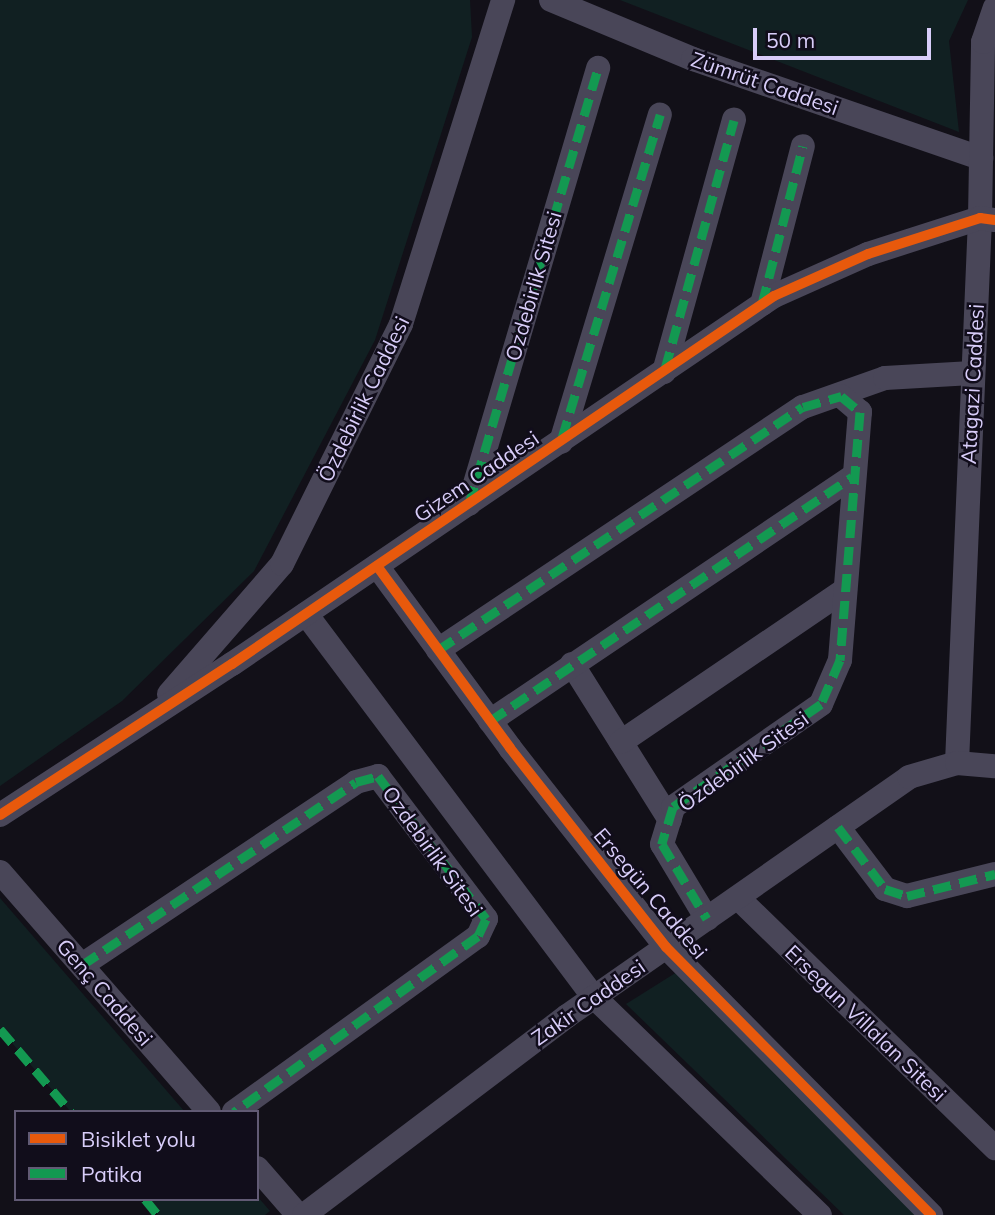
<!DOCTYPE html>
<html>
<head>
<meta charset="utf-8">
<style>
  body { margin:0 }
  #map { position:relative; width:995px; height:1215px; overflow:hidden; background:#121018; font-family:Mulish,sans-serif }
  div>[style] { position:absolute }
  .green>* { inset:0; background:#112022 }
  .minor>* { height:24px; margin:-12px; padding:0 12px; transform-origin:12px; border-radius:12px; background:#494658 }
  .quiet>* { height:9px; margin-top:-4.5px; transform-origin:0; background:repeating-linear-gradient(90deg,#139951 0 18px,transparent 0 27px) }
  .cycleway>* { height:10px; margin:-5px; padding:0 5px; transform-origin:5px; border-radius:5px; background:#e8590c }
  span { translate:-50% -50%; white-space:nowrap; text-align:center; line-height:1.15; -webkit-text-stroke:5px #110d1b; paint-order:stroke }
  .street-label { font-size:21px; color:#d8cdf9 }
  .legend { position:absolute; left:14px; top:1110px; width:245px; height:91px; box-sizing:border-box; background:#110d1b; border:2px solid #615a74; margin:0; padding:9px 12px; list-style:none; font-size:21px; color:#d8cdf9 }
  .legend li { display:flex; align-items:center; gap:14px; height:35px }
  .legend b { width:35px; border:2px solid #615a74 }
  .scale { position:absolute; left:753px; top:28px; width:178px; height:32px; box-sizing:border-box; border:4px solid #d8cdf9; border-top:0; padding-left:9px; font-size:21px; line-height:24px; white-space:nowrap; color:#d8cdf9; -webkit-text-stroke:5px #110d1b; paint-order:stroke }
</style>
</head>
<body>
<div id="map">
  <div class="green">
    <div style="clip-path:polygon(0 0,470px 0,472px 37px,375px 340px,254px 571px,122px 701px,0 786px)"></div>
    <div style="clip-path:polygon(620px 0,968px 0,949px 41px,959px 132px)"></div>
    <div style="clip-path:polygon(0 898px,185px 1112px,71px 1112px,0 1029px)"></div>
    <div style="clip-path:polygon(677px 972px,917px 1215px,844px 1215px,626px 1004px)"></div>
    <div style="clip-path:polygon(257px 1196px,270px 1211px,265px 1215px,158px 1215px,145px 1199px)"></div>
  </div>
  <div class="minor">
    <div style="left:551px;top:0;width:154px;rotate:22.6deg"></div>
    <div style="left:693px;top:59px;width:305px;rotate:19deg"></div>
    <div style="left:762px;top:304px;width:163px;rotate:-75.5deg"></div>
    <div style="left:664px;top:372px;width:262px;rotate:-74.5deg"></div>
    <div style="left:561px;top:442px;width:342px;rotate:-73.2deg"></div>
    <div style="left:469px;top:504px;width:455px;rotate:-73.5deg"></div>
    <div style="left:377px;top:566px;width:225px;rotate:53.8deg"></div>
    <div style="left:510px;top:748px;width:253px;rotate:51.9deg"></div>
    <div style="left:666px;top:947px;width:377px;rotate:45.3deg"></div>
    <div style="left:306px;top:614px;width:479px;rotate:53.1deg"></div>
    <div style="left:594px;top:997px;width:314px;rotate:44deg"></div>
    <div style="left:438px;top:650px;width:438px;rotate:-33.7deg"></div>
    <div style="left:803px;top:407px;width:87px;rotate:-19.5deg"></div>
    <div style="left:885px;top:378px;width:87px;rotate:-3.3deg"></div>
    <div style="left:572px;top:664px;width:184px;rotate:57.9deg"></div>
    <div style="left:169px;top:694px;width:172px;rotate:-49deg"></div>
    <div style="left:282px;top:564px;width:268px;rotate:-63.6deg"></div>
    <div style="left:401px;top:324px;width:340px;rotate:-72.5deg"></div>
    <div style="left:490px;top:721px;width:437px;rotate:-34deg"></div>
    <div style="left:621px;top:742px;width:271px;rotate:-34.2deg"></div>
    <div style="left:957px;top:763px;width:545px;rotate:-87.58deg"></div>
    <div style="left:980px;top:218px;width:176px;rotate:-89deg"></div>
    <div style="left:983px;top:42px;width:36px;rotate:-71deg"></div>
    <div style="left:0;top:815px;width:277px;rotate:-33.1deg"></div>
    <div style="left:232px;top:664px;width:655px;rotate:-34.18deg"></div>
    <div style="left:774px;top:296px;width:103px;rotate:-24.1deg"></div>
    <div style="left:868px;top:254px;width:118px;rotate:-17.8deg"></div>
    <div style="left:980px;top:218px;width:15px;rotate:8deg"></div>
    <div style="left:838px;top:827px;width:78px;rotate:52.8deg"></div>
    <div style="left:885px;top:889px;width:23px;rotate:18deg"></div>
    <div style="left:907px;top:896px;width:91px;rotate:-14deg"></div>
    <div style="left:0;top:872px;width:318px;rotate:48.9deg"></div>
    <div style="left:738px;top:898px;width:359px;rotate:44.2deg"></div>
    <div style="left:707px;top:919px;width:87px;rotate:-121deg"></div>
    <div style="left:662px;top:844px;width:39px;rotate:-73deg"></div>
    <div style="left:673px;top:807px;width:180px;rotate:-34.8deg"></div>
    <div style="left:821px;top:704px;width:48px;rotate:-66.6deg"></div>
    <div style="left:840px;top:660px;width:249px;rotate:-85.4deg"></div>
    <div style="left:860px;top:412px;width:25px;rotate:-140deg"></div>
    <div style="left:82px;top:965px;width:329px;rotate:-33.7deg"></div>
    <div style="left:356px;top:782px;width:23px;rotate:-15deg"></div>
    <div style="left:378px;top:776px;width:179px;rotate:52.9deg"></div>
    <div style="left:486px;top:919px;width:19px;rotate:115deg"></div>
    <div style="left:478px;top:936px;width:301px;rotate:144.2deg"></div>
    <div style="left:257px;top:1168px;width:62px;rotate:48.9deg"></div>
    <div style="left:304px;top:1215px;width:330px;rotate:-37.1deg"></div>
    <div style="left:567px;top:1016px;width:417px;rotate:-34.9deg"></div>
    <div style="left:909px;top:777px;width:50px;rotate:-16.3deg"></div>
    <div style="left:957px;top:763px;width:38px;rotate:5deg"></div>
  </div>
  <div class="quiet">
    <div style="left:762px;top:304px;width:163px;rotate:-75.5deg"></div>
    <div style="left:665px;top:369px;width:258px;rotate:-74.5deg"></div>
    <div style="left:562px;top:438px;width:338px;rotate:-73.1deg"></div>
    <div style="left:469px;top:504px;width:455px;rotate:-73.5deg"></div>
    <div style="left:438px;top:650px;width:438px;rotate:-33.7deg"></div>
    <div style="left:803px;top:407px;width:40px;rotate:-16deg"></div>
    <div style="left:841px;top:396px;width:25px;rotate:40deg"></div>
    <div style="left:860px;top:412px;width:249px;rotate:94.6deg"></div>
    <div style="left:840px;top:660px;width:48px;rotate:113.4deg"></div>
    <div style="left:821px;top:704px;width:180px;rotate:145.2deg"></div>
    <div style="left:673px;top:807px;width:39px;rotate:107deg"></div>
    <div style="left:662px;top:844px;width:87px;rotate:59deg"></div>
    <div style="left:490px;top:721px;width:437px;rotate:-34deg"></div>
    <div style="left:838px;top:827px;width:78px;rotate:52.8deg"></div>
    <div style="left:885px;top:889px;width:23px;rotate:18deg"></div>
    <div style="left:907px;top:896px;width:91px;rotate:-14deg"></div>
    <div style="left:82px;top:965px;width:329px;rotate:-33.7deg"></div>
    <div style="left:356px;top:782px;width:23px;rotate:-15deg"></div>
    <div style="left:378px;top:776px;width:179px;rotate:52.9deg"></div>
    <div style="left:486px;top:919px;width:19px;rotate:115deg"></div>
    <div style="left:478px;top:936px;width:301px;rotate:144.2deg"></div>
    <div style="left:0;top:1029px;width:109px;rotate:49.5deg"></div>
    <div style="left:145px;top:1199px;width:21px;rotate:51deg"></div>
  </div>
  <div class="cycleway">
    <div style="left:377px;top:566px;width:225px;rotate:53.8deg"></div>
    <div style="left:510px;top:748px;width:253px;rotate:51.9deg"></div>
    <div style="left:666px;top:947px;width:377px;rotate:45.3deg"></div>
    <div style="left:0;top:815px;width:277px;rotate:-33.1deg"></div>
    <div style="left:232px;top:664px;width:655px;rotate:-34.18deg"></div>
    <div style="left:774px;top:296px;width:103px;rotate:-24.1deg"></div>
    <div style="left:868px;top:254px;width:118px;rotate:-17.8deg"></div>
    <div style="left:980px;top:218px;width:15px;rotate:8deg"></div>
  </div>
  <div class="street-label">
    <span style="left:765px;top:83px;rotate:19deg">Zümrüt Caddesi</span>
    <span style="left:533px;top:286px;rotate:-74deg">Ozdebirlik Sitesi</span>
    <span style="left:972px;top:384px;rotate:-87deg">Atagazi Caddesi</span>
    <span style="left:363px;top:399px;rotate:-64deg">Özdebirlik Caddesi</span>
    <span style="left:476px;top:476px;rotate:-34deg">Gizem Caddesi</span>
    <span style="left:743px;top:761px;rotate:-36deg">Özdebirlik Sitesi</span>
    <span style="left:433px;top:851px;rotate:54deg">Ozdebirlik Sitesi</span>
    <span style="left:651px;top:893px;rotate:50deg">Ersegün Caddesi</span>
    <span style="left:105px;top:992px;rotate:49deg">Genç Caddesi</span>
    <span style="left:588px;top:1002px;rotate:-35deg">Zakir Caddesi</span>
    <span style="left:866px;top:1023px;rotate:44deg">Ersegun Villalan Sitesi</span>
  </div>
  <ul class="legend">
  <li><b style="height:9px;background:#e8590c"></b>Bisiklet yolu</li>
  <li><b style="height:9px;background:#139951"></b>Patika</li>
  </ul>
  <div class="scale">50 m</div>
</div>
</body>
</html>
